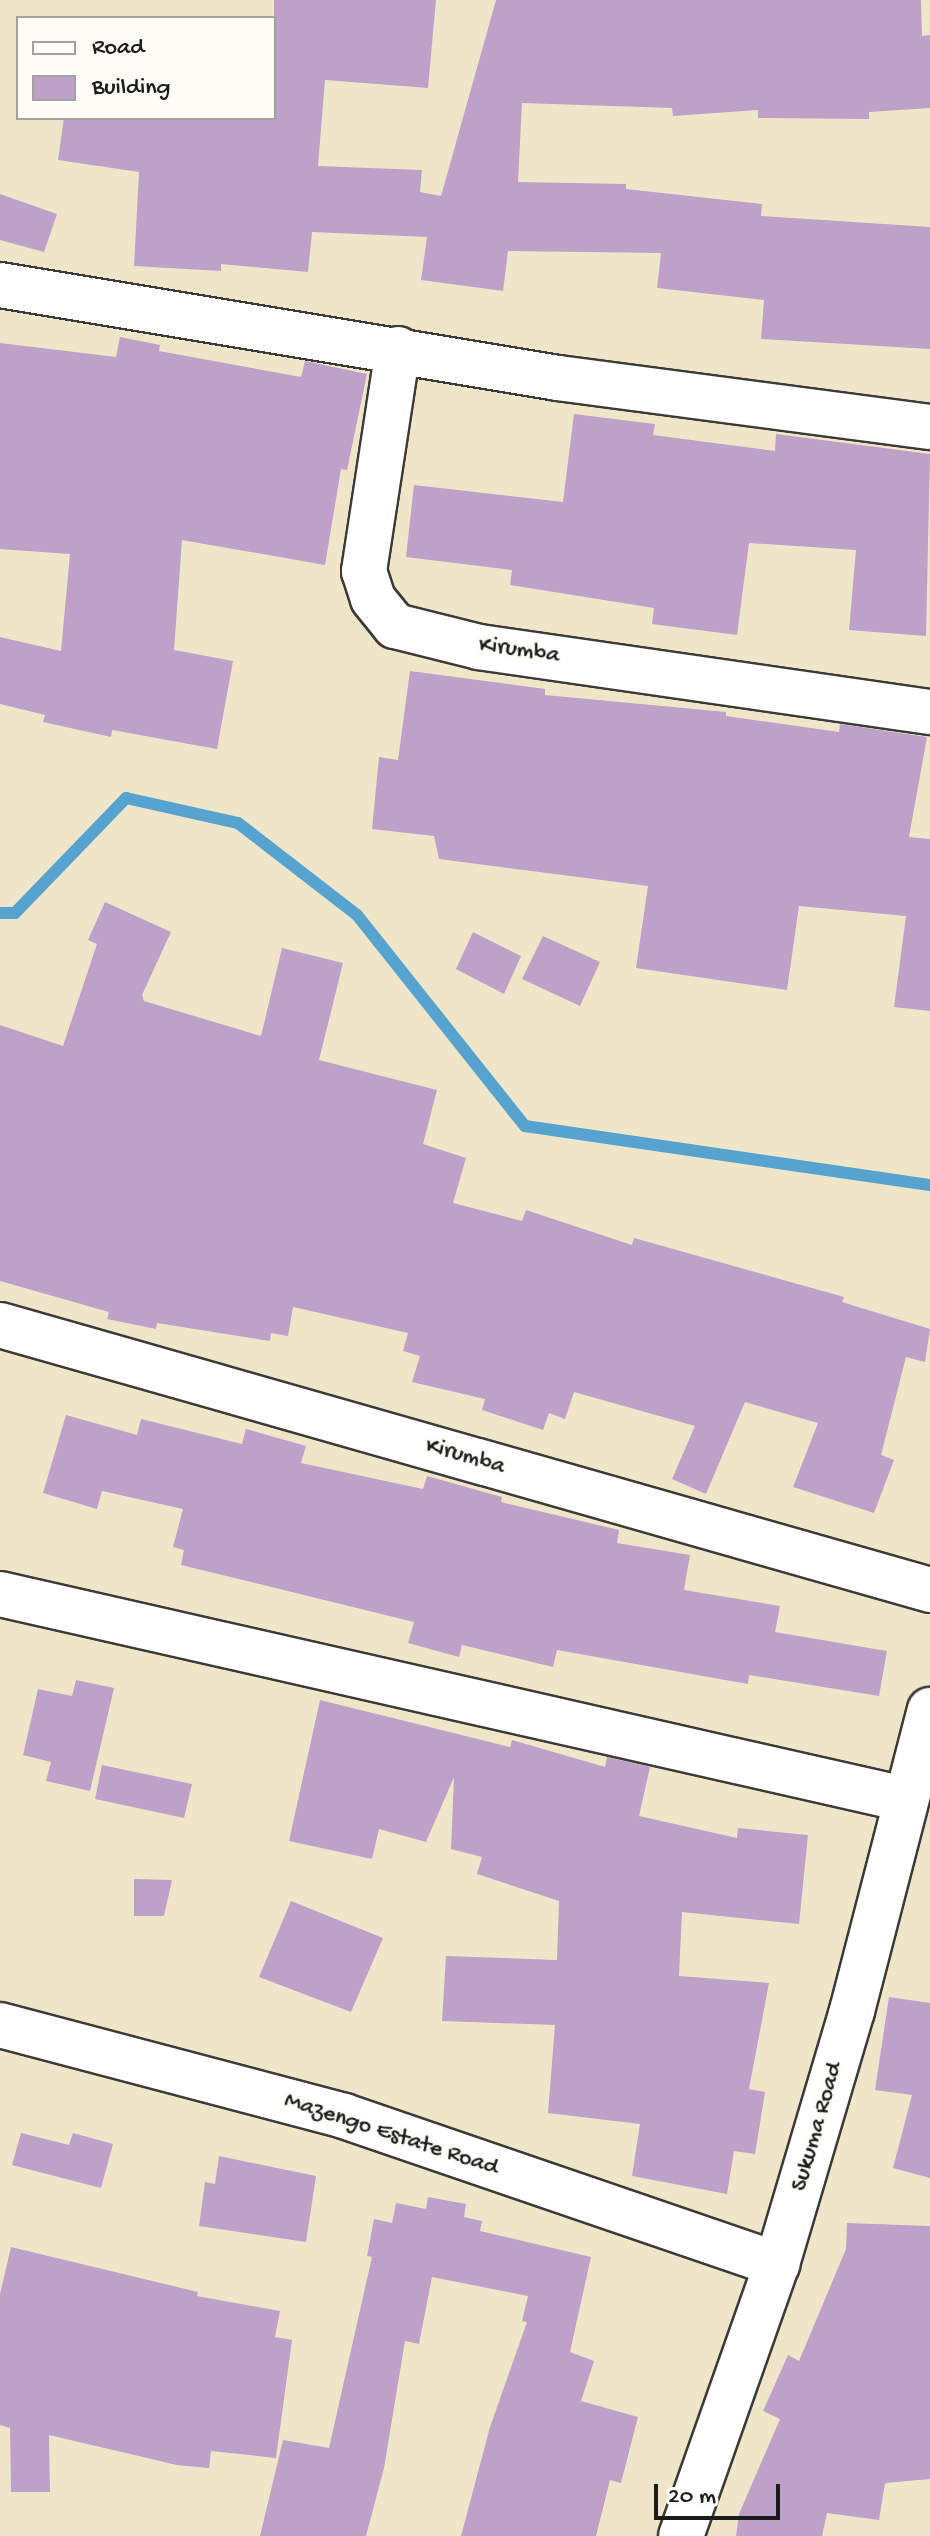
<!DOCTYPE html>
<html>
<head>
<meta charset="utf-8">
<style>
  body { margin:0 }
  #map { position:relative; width:930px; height:2536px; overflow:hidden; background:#efe6c9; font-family:"Gochi Hand",sans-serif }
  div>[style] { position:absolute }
  .stream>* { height:12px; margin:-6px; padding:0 6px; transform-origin:6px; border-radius:6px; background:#55a3ce }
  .building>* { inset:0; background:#bea1c9 }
  .roads { filter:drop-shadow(2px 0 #3c3a36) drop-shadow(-2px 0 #3c3a36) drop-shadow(0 2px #3c3a36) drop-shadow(0 -2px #3c3a36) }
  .minor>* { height:44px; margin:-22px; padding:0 22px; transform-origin:22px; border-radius:22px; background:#fff }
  span { translate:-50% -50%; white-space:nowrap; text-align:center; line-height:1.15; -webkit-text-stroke:6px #fdfcf7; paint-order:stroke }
  .street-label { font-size:24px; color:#1c1c1c }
  .legend { position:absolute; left:16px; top:16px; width:260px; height:104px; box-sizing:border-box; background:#fdfcf7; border:2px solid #a3a29f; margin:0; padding:10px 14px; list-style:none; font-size:24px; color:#1c1c1c }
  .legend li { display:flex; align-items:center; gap:16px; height:40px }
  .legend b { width:40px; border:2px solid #a3a29f }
  .scale { position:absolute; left:654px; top:2484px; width:126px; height:36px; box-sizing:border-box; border:4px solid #1c1c1c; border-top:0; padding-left:10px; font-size:24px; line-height:28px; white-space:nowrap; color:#1c1c1c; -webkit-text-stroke:6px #fdfcf7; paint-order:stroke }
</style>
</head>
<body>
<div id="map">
  <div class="stream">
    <div style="left:0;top:913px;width:15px"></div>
    <div style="left:15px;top:913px;width:160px;rotate:-46deg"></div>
    <div style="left:126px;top:798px;width:115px;rotate:12.6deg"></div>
    <div style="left:238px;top:823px;width:150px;rotate:37.7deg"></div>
    <div style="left:357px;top:915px;width:270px;rotate:51.5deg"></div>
    <div style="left:525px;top:1126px;width:409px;rotate:8.3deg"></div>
  </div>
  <div class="building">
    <div style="clip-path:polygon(274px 0,436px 0,428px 88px,325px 80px,318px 166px,422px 170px,420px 192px,441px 196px,496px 0,921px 0,922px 36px,930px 35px,930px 108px,869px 112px,869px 119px,758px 118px,758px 110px,673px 116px,672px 108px,522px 103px,518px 182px,626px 184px,626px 189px,762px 204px,761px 216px,930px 227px,930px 349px,761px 339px,764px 300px,657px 288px,661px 253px,508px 251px,503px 291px,421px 280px,427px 237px,312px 232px,308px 272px,221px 264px,221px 271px,134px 266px,139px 172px,58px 160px,64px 118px,274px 118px)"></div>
    <div style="clip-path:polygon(0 194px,57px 214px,44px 252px,0 240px)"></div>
    <div style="clip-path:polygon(120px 337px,160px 345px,159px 351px,301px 377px,305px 361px,367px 374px,347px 470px,341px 469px,325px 565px,182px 540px,174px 650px,233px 661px,217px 749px,112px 730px,111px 737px,43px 722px,45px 715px,0 704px,0 637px,61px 651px,70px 554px,0 549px,0 343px,116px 357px)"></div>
    <div style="clip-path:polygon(574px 414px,655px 424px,653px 435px,775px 451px,776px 434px,930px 454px,926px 636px,849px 630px,856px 550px,749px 543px,737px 635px,652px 624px,654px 608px,510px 585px,512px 570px,406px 557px,414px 485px,563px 502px)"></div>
    <div style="clip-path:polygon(410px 671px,545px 689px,545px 695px,726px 712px,726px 716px,839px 732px,840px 724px,927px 737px,909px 837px,930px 839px,930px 1011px,894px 1007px,906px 916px,799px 906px,787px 990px,636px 968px,648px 886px,439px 859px,434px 836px,372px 829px,379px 757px,398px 760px)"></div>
    <div style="clip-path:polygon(105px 902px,171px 932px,142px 995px,144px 1001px,261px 1036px,282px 948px,343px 963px,319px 1060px,437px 1090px,423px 1144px,466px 1158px,453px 1203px,522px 1221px,526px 1210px,632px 1245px,634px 1238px,844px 1297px,842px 1302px,930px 1329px,925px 1362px,906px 1357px,881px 1455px,894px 1460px,874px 1513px,793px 1487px,818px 1423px,745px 1402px,706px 1494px,672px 1479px,695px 1426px,574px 1392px,565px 1419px,549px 1413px,543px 1430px,482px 1410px,485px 1399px,412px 1382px,420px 1356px,403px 1351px,408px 1333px,293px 1307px,288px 1336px,271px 1333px,270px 1341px,157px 1323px,156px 1329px,107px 1319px,109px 1312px,0 1281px,0 1025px,63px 1046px,97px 944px,88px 940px)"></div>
    <div style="clip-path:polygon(473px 932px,521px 956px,504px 994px,456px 969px)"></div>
    <div style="clip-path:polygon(543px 936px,600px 962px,580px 1006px,522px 979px)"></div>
    <div style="clip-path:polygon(66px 1415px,137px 1435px,141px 1419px,242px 1444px,246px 1429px,306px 1446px,301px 1463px,423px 1489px,427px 1476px,502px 1497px,501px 1502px,619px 1530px,617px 1543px,690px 1555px,684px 1590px,780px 1606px,775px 1632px,887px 1651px,879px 1696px,749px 1675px,748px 1684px,557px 1650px,553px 1667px,462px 1645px,459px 1657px,408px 1643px,414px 1622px,181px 1565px,184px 1550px,173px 1547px,183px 1509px,102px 1491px,97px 1509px,43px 1493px)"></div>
    <div style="clip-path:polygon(76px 1680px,114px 1688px,90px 1791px,46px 1781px,51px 1762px,23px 1755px,38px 1689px,72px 1696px)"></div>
    <div style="clip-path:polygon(320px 1700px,510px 1747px,512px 1740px,605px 1767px,607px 1757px,650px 1767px,639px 1816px,737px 1838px,738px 1828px,808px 1835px,799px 1924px,682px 1912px,679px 1976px,769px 1983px,749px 2089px,765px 2092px,755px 2154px,734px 2151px,727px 2194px,632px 2176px,640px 2124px,548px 2113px,555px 2025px,442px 2021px,446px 1956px,557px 1960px,559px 1901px,477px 1874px,482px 1857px,451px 1849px,454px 1777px,426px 1842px,379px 1829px,372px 1859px,289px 1841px)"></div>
    <div style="clip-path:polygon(102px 1765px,192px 1784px,184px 1818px,95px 1799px)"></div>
    <div style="clip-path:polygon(134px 1879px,172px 1880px,164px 1916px,134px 1916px)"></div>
    <div style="clip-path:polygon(291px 1901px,383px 1938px,351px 2012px,259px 1977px)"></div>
    <div style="clip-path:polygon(889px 1997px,930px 2003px,930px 2178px,893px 2168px,912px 2095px,875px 2090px)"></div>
    <div style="clip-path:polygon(21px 2133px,69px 2145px,73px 2133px,113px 2144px,101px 2188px,12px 2165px)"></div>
    <div style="clip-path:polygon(219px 2156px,316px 2176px,306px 2242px,199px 2226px,205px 2182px,215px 2184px)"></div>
    <div style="clip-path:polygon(428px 2197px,466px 2204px,464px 2217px,482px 2221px,480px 2231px,591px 2257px,570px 2352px,594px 2361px,581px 2401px,638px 2417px,621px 2483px,610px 2480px,596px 2536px,461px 2536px,490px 2427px,527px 2322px,522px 2321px,528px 2296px,432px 2277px,419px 2344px,405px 2341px,384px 2468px,366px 2536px,260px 2536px,283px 2440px,329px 2448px,372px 2257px,367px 2256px,374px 2219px,392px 2223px,396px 2203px,426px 2209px)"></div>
    <div style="clip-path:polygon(847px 2223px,930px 2226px,930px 2479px,885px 2483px,879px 2520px,827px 2513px,822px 2536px,736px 2536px,739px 2514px,780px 2419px,763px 2411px,788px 2355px,799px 2361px,846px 2249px)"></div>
    <div style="clip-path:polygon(11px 2247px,198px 2292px,197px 2296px,280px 2311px,275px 2337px,292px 2340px,276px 2458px,211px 2451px,209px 2468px,177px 2465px,49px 2435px,50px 2492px,11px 2492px,10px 2428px,0 2425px,0 2294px)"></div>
  </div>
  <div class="roads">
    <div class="minor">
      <div style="left:0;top:285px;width:566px;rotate:9.46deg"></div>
      <div style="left:558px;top:378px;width:375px;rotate:7.5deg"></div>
      <div style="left:398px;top:349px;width:225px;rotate:98.7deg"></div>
      <div style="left:364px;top:571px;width:29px;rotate:72deg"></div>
      <div style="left:373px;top:599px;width:35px;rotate:51deg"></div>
      <div style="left:395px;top:626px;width:87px;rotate:14deg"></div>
      <div style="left:479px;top:647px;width:456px;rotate:8.2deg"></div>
      <div style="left:0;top:1325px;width:967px;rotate:15.9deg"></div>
      <div style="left:0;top:1594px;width:927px;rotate:12.78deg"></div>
      <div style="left:0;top:2025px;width:356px;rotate:14.8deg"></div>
      <div style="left:344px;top:2116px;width:458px;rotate:18.9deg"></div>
      <div style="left:681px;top:2536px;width:288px;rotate:-70.6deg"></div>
      <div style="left:777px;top:2264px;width:264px;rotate:-73.5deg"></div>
      <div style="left:852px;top:2011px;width:311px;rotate:-75.5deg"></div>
    </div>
  </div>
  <div class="street-label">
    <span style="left:519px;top:651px;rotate:8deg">Kirumba</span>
    <span style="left:465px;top:1457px;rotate:16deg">Kirumba</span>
    <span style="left:818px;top:2127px;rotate:-74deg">Sukuma Road</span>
    <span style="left:391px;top:2135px;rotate:18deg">Mazengo Estate Road</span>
  </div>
  <ul class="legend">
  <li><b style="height:10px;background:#fff"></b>Road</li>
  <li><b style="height:22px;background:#bea1c9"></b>Building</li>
  </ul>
  <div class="scale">20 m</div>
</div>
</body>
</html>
